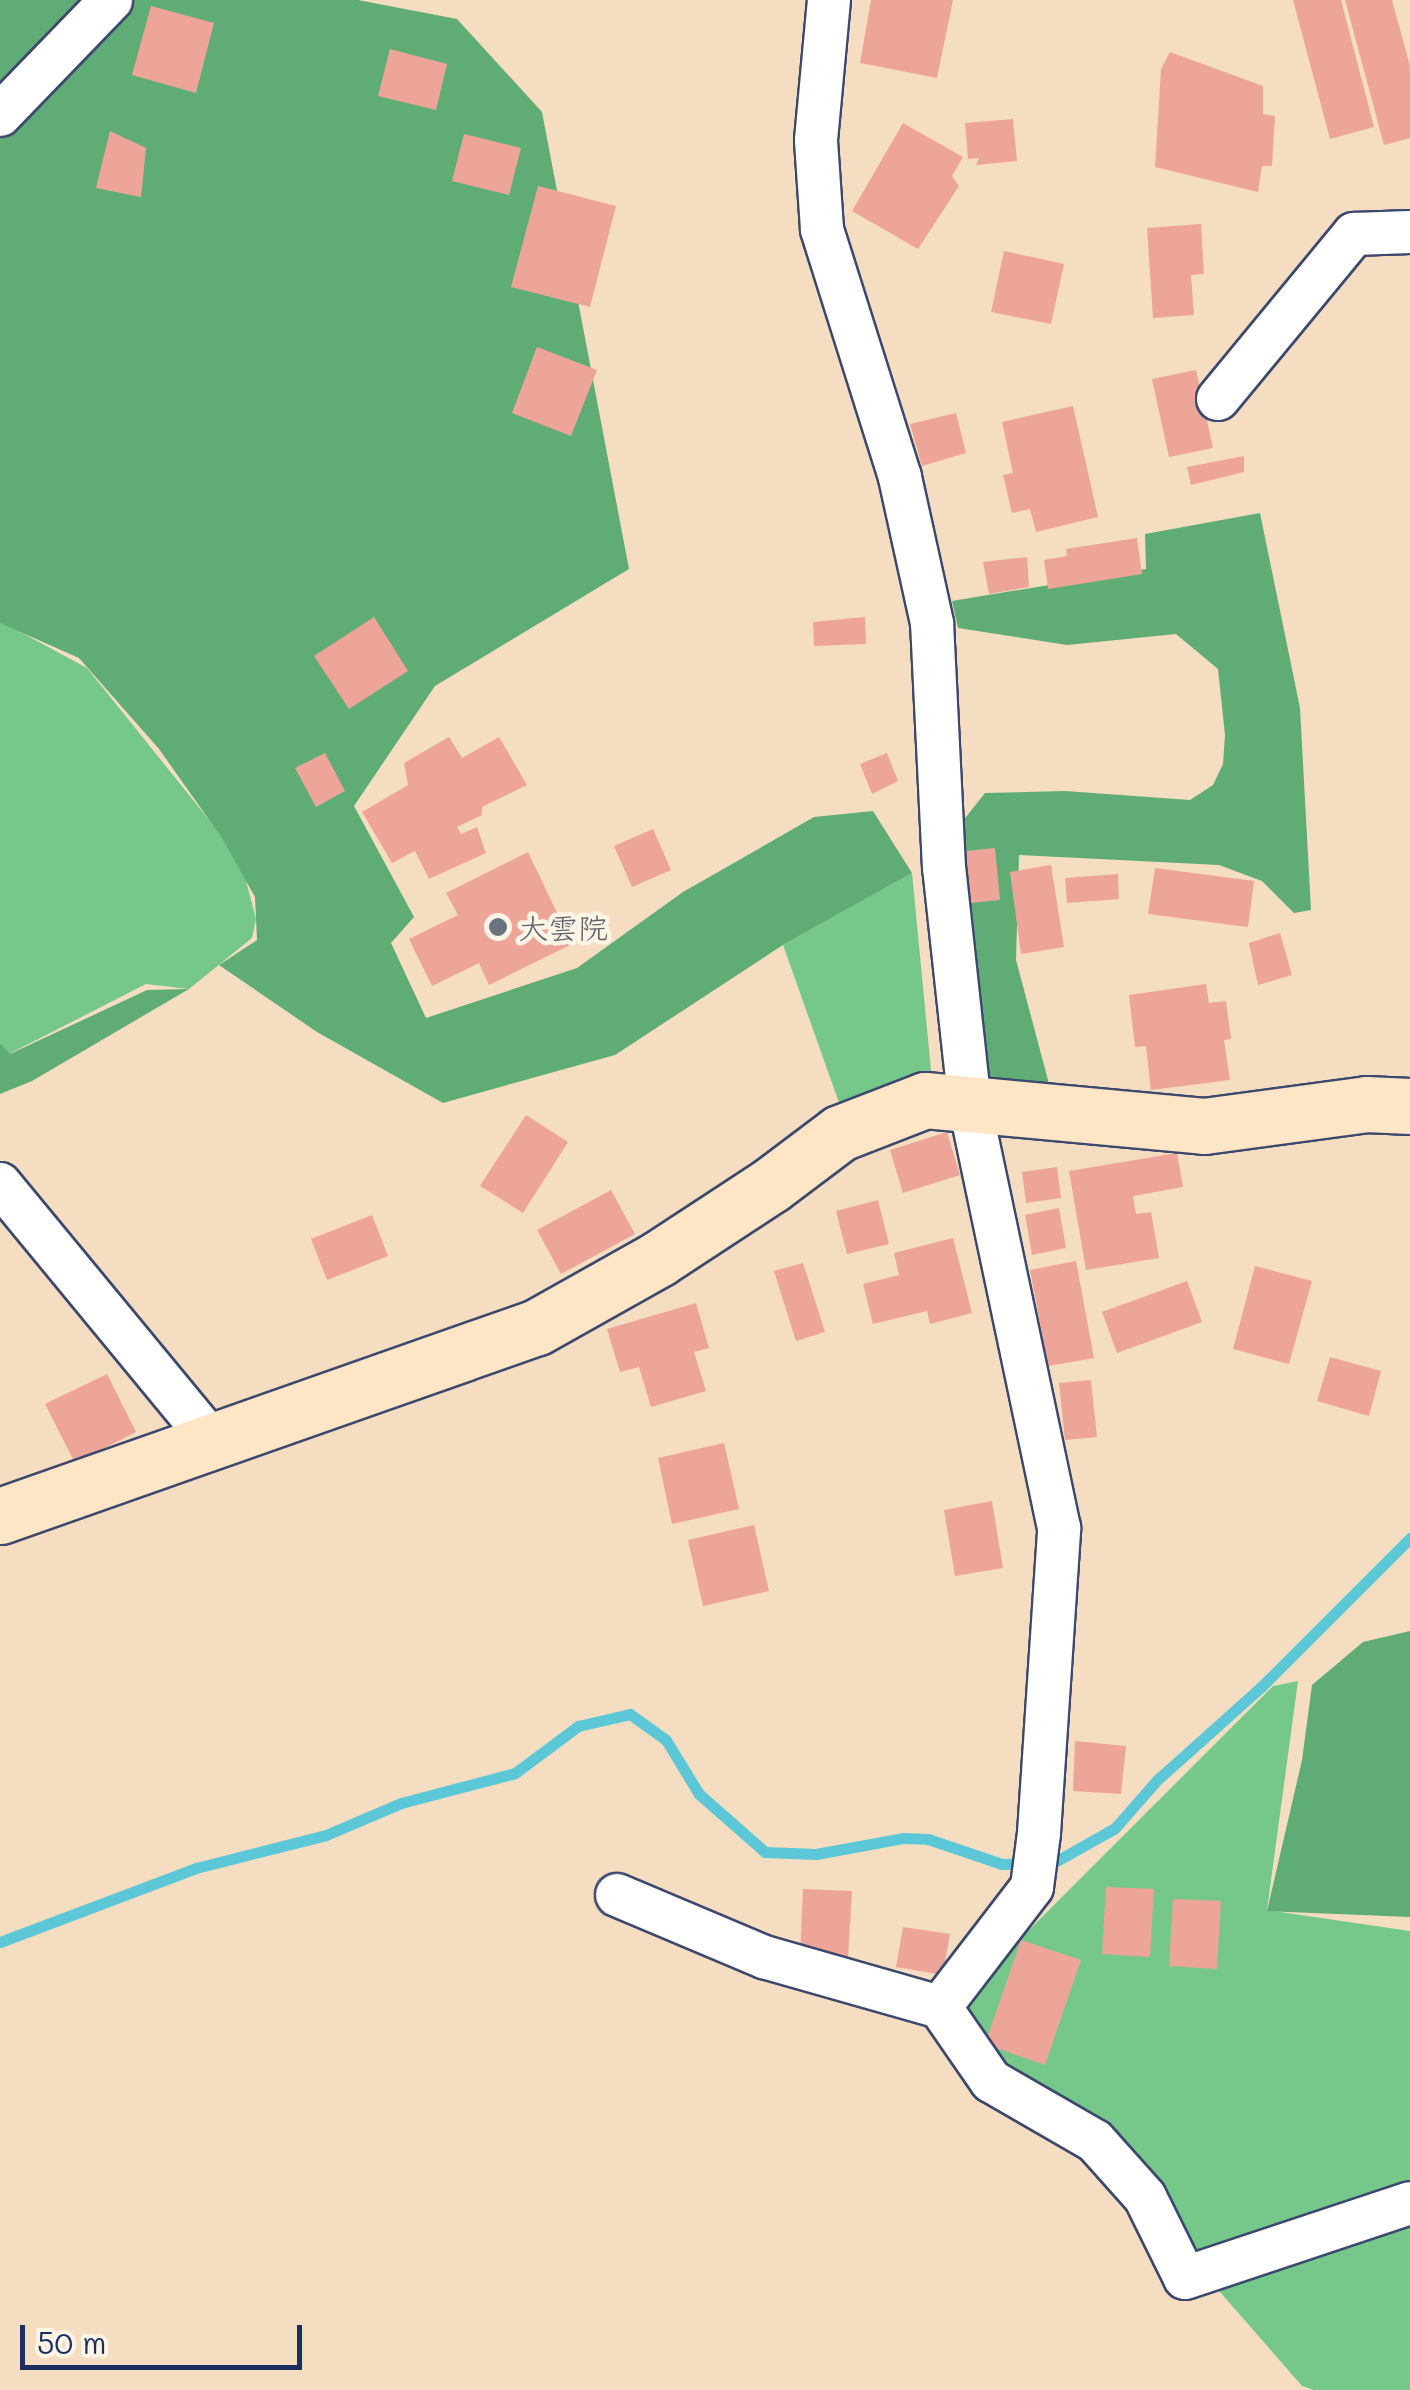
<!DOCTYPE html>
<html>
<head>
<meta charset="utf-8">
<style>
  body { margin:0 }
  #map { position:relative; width:1410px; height:2390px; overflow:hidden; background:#f4ddc0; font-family:Mali,"Klee One",sans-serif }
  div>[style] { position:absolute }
  .green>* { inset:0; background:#76c88a }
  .forest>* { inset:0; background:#60ac76 }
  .stream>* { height:11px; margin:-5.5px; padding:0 5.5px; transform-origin:5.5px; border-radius:5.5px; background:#5cc7d6 }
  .building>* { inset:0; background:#eea599 }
  .roads { filter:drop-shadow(2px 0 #3c496d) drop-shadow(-2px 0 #3c496d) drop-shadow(0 2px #3c496d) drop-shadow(0 -2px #3c496d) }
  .street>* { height:42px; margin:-21px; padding:0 21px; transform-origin:21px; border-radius:21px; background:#fff }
  .secondary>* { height:55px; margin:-27.5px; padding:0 27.5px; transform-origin:27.5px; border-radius:27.5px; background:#fde5c5 }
  .dots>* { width:28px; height:28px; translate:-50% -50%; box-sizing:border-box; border:5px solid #fcf5e5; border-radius:50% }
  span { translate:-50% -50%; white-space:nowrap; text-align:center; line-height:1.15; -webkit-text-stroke:9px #fcf5e5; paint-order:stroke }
  .worship-label { font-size:30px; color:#5b616d }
  .left { translate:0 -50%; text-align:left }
  .scale { position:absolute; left:20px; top:2325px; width:282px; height:45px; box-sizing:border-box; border:5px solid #1b2f5e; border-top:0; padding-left:12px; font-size:30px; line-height:35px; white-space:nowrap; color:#1b2f5e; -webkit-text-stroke:8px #fcf5e5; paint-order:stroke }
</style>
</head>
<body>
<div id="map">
  <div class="green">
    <div style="clip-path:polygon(0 621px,87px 668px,226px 841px,245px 877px,256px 919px,252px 938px,189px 989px,146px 984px,9px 1054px,0 1043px)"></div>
    <div style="clip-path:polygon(912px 873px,934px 1101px,847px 1125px,783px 945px)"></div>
    <div style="clip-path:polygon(1298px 1681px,1267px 1910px,1410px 1931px,1410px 2390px,1314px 2390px,1302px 2386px,1179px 2245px,945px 2014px,1273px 1686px)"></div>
  </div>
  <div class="forest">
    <div style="clip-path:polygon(0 0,358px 0,457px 19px,542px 112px,629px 569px,435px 686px,354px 806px,414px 917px,391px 943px,426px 1018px,577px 968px,683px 892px,814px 817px,873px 811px,912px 873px,783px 945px,615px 1055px,443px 1103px,317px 1032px,219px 965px,257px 940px,255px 897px,222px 838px,159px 749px,79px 658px,0 623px)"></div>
    <div style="clip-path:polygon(1260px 513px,1300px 708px,1311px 910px,1294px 913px,1262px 881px,1219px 865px,1019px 855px,1016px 960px,1052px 1095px,968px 1082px,958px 827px,985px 793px,1065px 791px,1190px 800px,1213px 785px,1223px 764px,1225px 735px,1218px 669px,1176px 634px,1067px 645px,958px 628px,952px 601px,1146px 569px,1145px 534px)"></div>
    <div style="clip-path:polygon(189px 989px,32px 1081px,0 1094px,0 1043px,10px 1054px,147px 990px)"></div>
    <div style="clip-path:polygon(1410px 1631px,1410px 1917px,1267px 1911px,1302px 1760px,1312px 1685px,1363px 1642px)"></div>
  </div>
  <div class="stream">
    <div style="left:0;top:1942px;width:210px;rotate:-20.7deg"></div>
    <div style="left:196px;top:1868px;width:134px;rotate:-14.2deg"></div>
    <div style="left:326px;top:1835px;width:82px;rotate:-23.1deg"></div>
    <div style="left:401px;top:1803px;width:118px;rotate:-14.7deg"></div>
    <div style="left:515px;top:1773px;width:79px;rotate:-36.7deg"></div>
    <div style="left:578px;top:1726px;width:53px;rotate:-13deg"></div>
    <div style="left:630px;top:1714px;width:44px;rotate:35.8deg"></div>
    <div style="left:666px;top:1740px;width:63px;rotate:58.6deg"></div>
    <div style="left:699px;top:1794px;width:88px;rotate:41.3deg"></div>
    <div style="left:765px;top:1852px;width:51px;rotate:2.2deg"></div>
    <div style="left:816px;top:1854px;width:88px;rotate:-10.4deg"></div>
    <div style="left:903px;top:1838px;width:25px;rotate:2deg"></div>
    <div style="left:928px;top:1839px;width:78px;rotate:18.7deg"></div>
    <div style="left:1002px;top:1864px;width:51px;rotate:-1.1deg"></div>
    <div style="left:1053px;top:1863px;width:71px;rotate:-29.4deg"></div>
    <div style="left:1115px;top:1828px;width:64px;rotate:-48.8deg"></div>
    <div style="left:1157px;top:1780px;width:140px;rotate:-41.8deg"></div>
    <div style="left:1261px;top:1687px;width:211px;rotate:-45deg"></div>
  </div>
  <div class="building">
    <div style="clip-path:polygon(871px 0,953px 0,937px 78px,860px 63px)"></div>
    <div style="clip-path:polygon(1293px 0,1341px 0,1374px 127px,1330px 139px)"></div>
    <div style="clip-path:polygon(1345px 0,1392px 0,1410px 66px,1410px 138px,1384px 145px)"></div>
    <div style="clip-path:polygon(151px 6px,214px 23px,196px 93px,132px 75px)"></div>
    <div style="clip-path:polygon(390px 49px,447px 64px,436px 110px,378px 96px)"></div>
    <div style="clip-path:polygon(1170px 52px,1263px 86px,1263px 114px,1275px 116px,1272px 166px,1262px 166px,1258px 192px,1155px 167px,1161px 69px)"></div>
    <div style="clip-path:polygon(1013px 119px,1017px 161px,976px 165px,979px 158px,968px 159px,965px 123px)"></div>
    <div style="clip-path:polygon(903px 123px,963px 157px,952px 176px,959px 186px,918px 249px,852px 211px)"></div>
    <div style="clip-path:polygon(110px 131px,146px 148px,141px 197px,96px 188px)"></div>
    <div style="clip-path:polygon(464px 134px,521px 148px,509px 195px,452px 181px)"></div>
    <div style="clip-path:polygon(538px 186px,616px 206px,590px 307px,511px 287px)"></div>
    <div style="clip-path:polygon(1201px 224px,1204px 274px,1191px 275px,1194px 315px,1153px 318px,1147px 228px)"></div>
    <div style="clip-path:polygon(1004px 251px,1064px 264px,1051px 324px,991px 312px)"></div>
    <div style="clip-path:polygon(537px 347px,597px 370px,571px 436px,512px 413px)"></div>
    <div style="clip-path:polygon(1196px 370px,1213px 448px,1169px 457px,1152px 379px)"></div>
    <div style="clip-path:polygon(1073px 406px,1098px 517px,1036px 532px,1030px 509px,1012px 513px,1003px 475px,1013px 473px,1002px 422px)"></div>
    <div style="clip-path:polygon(956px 413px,966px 453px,922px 466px,910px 424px)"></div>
    <div style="clip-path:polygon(1244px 456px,1244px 472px,1191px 485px,1187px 467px)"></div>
    <div style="clip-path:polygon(1137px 538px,1142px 574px,1048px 589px,1044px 560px,1067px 556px,1066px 549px)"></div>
    <div style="clip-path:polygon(1027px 557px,1029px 587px,989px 594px,983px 562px)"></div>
    <div style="clip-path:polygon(374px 617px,408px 671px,349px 709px,314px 656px)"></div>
    <div style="clip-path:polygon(865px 617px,866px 644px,814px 646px,813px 622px)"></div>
    <div style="clip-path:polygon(449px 737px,462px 758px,499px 737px,527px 785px,482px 807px,482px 815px,457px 827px,461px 834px,477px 827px,486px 853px,429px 879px,415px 851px,392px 863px,362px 812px,408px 785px,404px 763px)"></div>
    <div style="clip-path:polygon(325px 753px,345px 791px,316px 807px,295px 768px)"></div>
    <div style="clip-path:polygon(887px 753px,898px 781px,872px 794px,860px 764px)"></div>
    <div style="clip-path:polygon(653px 829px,671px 870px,632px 887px,614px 846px)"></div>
    <div style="clip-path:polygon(995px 848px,1000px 900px,971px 903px,966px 851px)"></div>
    <div style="clip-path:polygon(528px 852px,572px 944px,489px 985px,479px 963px,432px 986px,409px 939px,458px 915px,446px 893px)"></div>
    <div style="clip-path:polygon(1051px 865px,1064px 947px,1021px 954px,1010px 872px)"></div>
    <div style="clip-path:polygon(1155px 868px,1254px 881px,1248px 927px,1148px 914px)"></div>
    <div style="clip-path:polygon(1118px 874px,1119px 899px,1067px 903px,1065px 878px)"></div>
    <div style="clip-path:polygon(1280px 933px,1292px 975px,1258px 985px,1249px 943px)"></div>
    <div style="clip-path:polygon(1206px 984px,1209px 1003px,1226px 1001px,1231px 1039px,1224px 1040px,1230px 1080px,1151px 1090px,1146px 1046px,1135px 1047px,1129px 995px)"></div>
    <div style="clip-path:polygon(526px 1115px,568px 1142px,523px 1213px,480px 1186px)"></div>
    <div style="clip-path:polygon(947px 1132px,960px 1175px,903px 1193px,890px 1150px)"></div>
    <div style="clip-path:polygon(1177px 1153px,1183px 1187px,1133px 1196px,1136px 1214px,1151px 1212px,1159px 1258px,1086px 1270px,1069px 1171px)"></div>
    <div style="clip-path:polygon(1057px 1167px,1061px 1198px,1026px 1203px,1022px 1172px)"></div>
    <div style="clip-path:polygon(611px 1190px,635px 1234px,561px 1274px,537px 1230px)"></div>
    <div style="clip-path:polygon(878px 1200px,889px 1244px,847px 1254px,836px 1211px)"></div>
    <div style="clip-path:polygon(1059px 1208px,1066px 1248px,1032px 1255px,1025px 1215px)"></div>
    <div style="clip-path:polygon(372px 1215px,388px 1256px,327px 1280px,311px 1239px)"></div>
    <div style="clip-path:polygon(953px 1238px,972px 1313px,930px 1324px,927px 1311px,873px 1324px,863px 1284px,899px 1275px,894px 1253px)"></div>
    <div style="clip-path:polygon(1076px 1261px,1094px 1358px,1048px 1366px,1030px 1270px)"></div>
    <div style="clip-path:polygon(803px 1263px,825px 1332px,796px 1341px,774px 1271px)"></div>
    <div style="clip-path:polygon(1255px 1266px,1312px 1281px,1289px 1364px,1233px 1349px)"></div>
    <div style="clip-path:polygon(1187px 1281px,1202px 1322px,1117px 1353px,1102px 1312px)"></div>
    <div style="clip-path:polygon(696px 1303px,709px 1348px,694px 1352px,706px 1391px,651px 1407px,639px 1367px,620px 1372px,607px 1329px)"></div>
    <div style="clip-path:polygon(1330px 1357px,1381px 1371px,1369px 1416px,1317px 1401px)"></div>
    <div style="clip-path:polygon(107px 1374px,136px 1432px,75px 1463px,45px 1404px)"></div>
    <div style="clip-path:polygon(1091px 1380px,1097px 1437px,1065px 1440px,1059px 1383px)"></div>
    <div style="clip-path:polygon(724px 1443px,739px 1509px,672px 1524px,658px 1458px)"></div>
    <div style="clip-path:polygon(992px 1501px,1003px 1568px,955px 1576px,944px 1510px)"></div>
    <div style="clip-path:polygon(754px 1525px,769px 1591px,703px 1606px,688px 1540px)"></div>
    <div style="clip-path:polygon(1075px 1741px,1126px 1746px,1121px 1794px,1073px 1791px)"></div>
    <div style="clip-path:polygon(1106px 1887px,1154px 1889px,1150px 1957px,1102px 1954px)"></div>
    <div style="clip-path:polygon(803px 1889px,852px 1891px,848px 1959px,800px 1956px)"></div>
    <div style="clip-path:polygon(1173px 1899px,1221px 1901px,1217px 1969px,1169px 1966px)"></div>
    <div style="clip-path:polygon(903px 1927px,950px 1934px,943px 1975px,896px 1967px)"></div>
    <div style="clip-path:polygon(1021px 1940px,1081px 1960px,1045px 2065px,985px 2044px)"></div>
  </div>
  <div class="roads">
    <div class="street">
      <div style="left:0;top:115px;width:160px;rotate:-46deg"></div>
      <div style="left:1218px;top:399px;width:214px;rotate:-50.5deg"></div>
      <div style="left:1354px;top:234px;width:56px;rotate:-2deg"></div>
      <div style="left:0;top:1184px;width:333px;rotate:50.5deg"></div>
      <div style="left:617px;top:1895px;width:160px;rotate:22.9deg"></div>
      <div style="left:764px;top:1957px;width:183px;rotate:15.9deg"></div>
      <div style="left:940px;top:2007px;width:151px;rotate:-52.5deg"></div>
      <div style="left:1032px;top:1887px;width:54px;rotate:-82.6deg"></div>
      <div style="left:1039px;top:1833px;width:306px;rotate:-86.2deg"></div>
      <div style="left:1059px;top:1528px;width:431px;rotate:-101.9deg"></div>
      <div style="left:970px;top:1106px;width:239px;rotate:-96.2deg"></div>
      <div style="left:944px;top:868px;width:245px;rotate:-92.8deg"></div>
      <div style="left:932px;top:623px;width:149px;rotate:-102.4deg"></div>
      <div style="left:900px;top:477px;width:260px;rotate:-107.5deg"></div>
      <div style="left:822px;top:229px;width:89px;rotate:-93.9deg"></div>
      <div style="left:816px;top:140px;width:141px;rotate:-84.7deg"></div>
      <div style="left:940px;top:2007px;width:90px;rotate:55.4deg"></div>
      <div style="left:991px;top:2081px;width:120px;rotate:30deg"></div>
      <div style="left:1095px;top:2141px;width:75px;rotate:48.2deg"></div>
      <div style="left:1145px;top:2197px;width:90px;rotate:63.7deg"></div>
      <div style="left:1185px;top:2278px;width:237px;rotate:-18.4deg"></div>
    </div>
    <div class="secondary">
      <div style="left:0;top:1516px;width:569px;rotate:-19.39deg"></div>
      <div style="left:537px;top:1327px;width:139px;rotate:-29.3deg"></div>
      <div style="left:658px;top:1259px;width:135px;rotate:-33.2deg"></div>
      <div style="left:771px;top:1185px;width:86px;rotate:-37deg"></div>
      <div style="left:840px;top:1133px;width:91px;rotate:-21.2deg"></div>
      <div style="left:925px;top:1100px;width:280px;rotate:5.3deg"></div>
      <div style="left:1204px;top:1126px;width:163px;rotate:-7.7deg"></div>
      <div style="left:1366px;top:1104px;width:44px;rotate:2.6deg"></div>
    </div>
  </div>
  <div class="dots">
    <div style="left:498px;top:927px;background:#6b7280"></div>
  </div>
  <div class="worship-label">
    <span class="left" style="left:518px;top:927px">大雲院</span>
  </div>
  <div class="scale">50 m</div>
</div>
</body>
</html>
